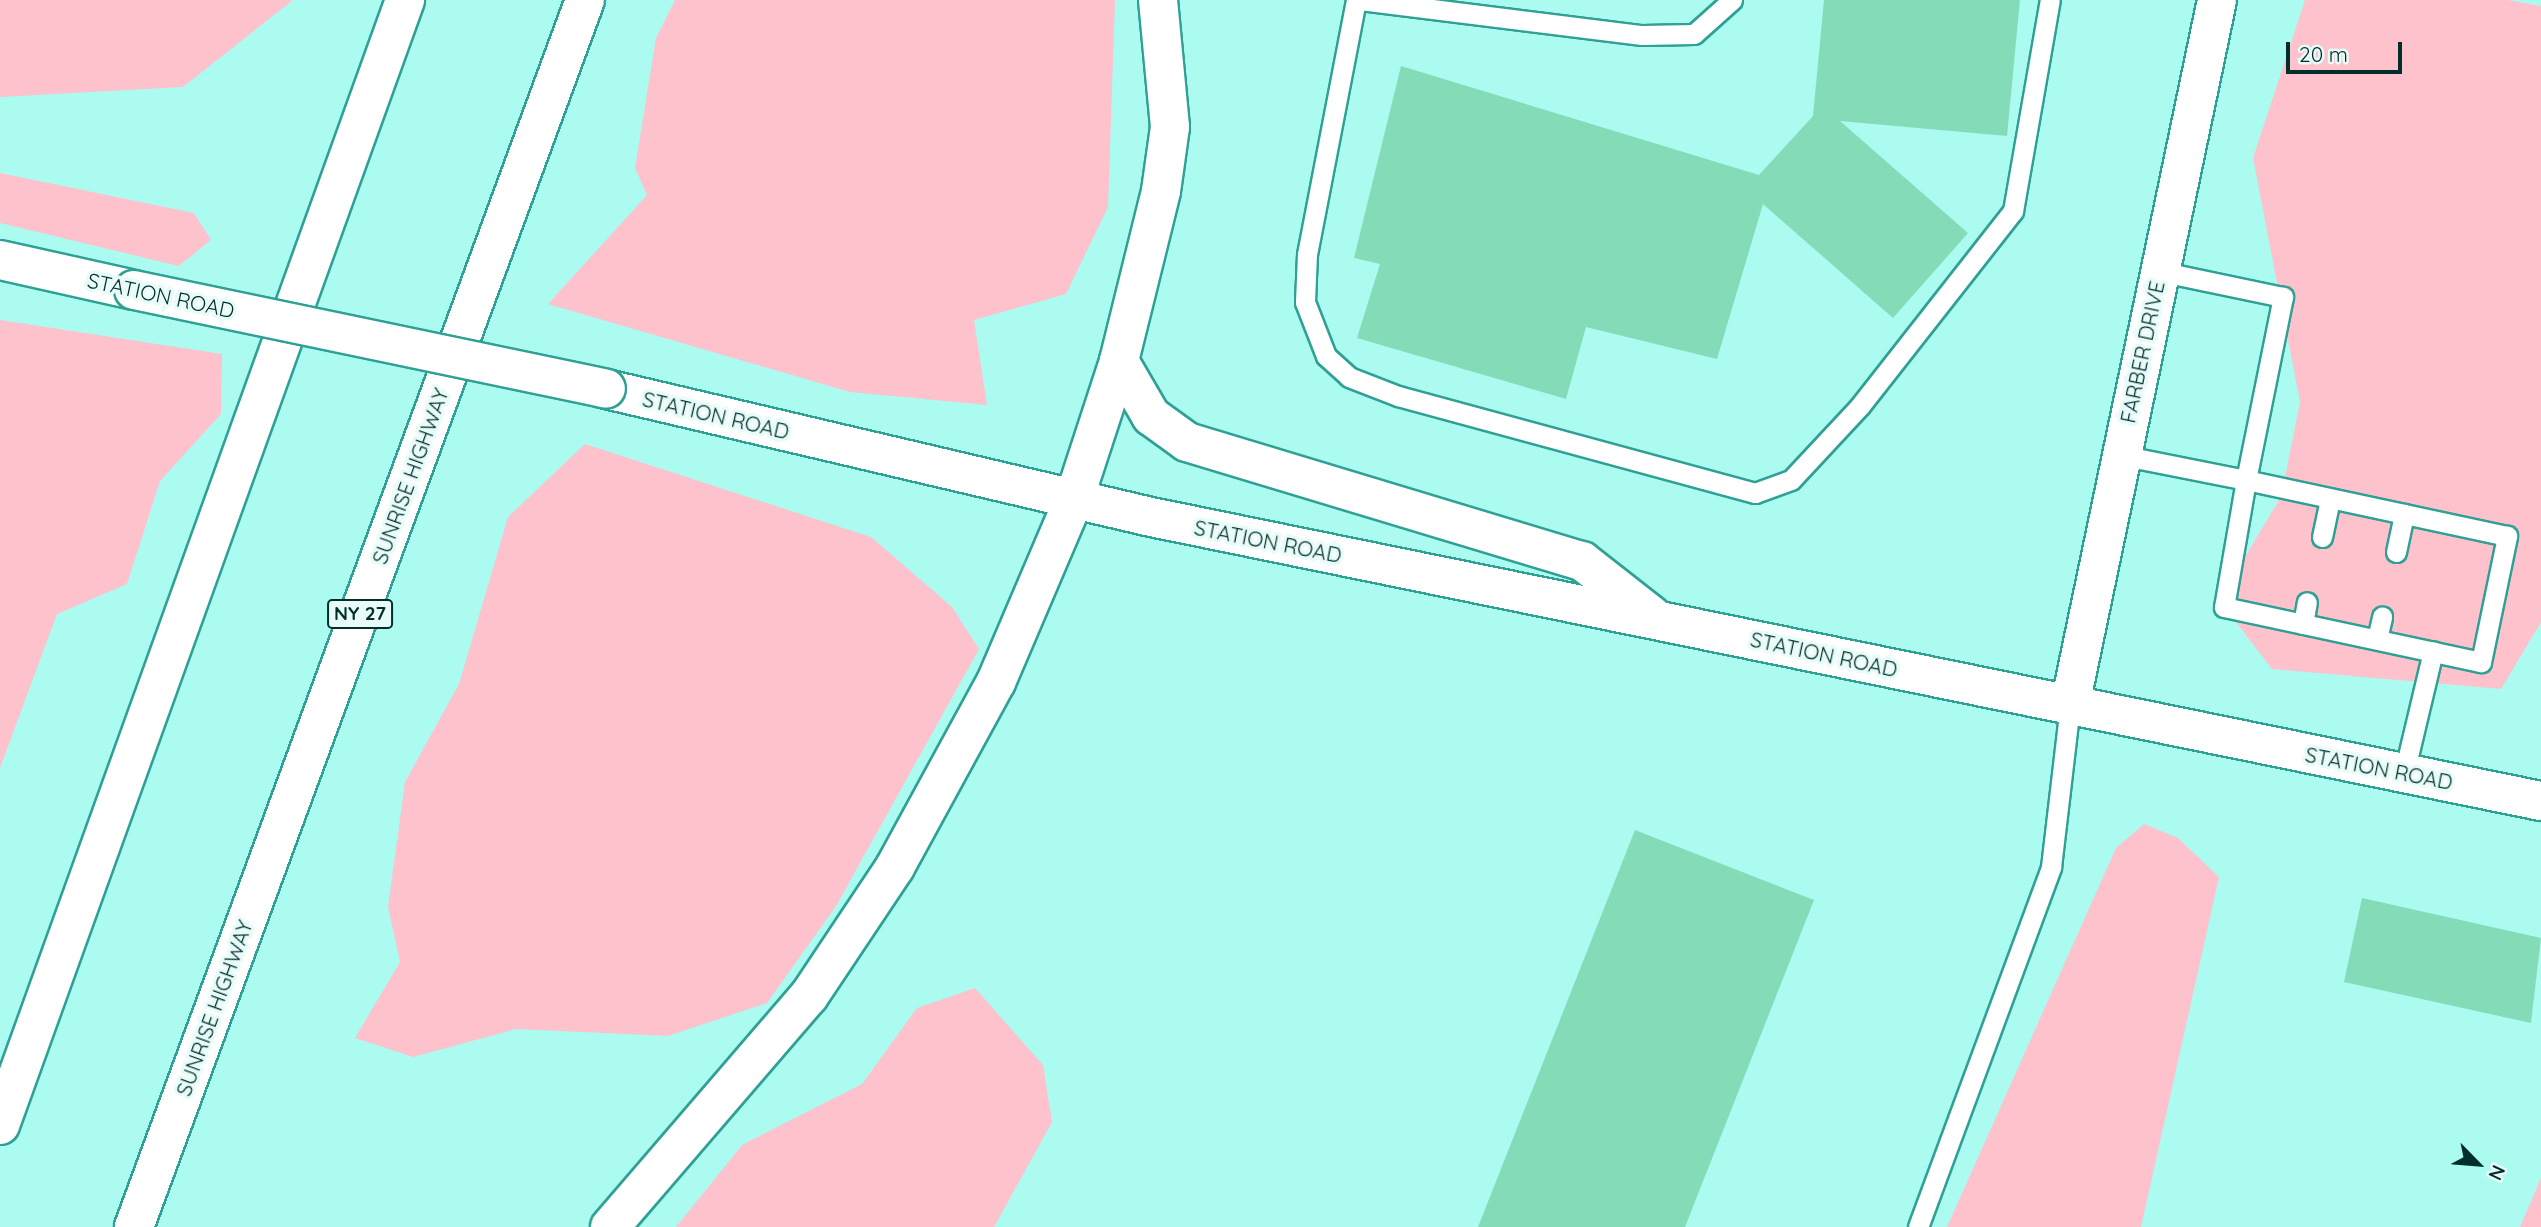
<!DOCTYPE html>
<html>
<head>
<meta charset="utf-8">
<style>
  body { margin:0 }
  #map { position:relative; width:2541px; height:1227px; overflow:hidden; background:#abfbf1; font-family:Quicksand,sans-serif }
  div>[style] { position:absolute }
  .green>* { inset:0; background:#fec2cd }
  .building>* { inset:0; background:#84dbb8 }
  .roads { filter:drop-shadow(2px 0 #2fa095) drop-shadow(-2px 0 #2fa095) drop-shadow(0 2px #2fa095) drop-shadow(0 -2px #2fa095) }
  .lane>* { height:19px; margin:-9.5px; padding:0 9.5px; transform-origin:9.5px; border-radius:9.5px; background:#fff }
  .street>* { height:38px; margin:-19px; padding:0 19px; transform-origin:19px; border-radius:19px; background:#fff }
  .secondary>* { height:38px; margin:-19px; padding:0 19px; transform-origin:19px; border-radius:19px; background:#fff }
  .highway>* { height:38px; margin:-19px; padding:0 19px; transform-origin:19px; border-radius:19px; background:#fff }
  .bridges { filter:drop-shadow(2px 0 #2fa095) drop-shadow(-2px 0 #2fa095) drop-shadow(0 2px #2fa095) drop-shadow(0 -2px #2fa095) }
  .secondary-bridge>* { height:38px; margin:-19px; padding:0 19px; transform-origin:19px; border-radius:19px; background:#fff }
  span { translate:-50% -50%; white-space:nowrap; text-align:center; line-height:1.15; -webkit-text-stroke:7px #e8fbf8; paint-order:stroke }
  .shield-label span { padding:2px 5px; background:#e8fbf8; border:2px solid; border-radius:5px; -webkit-text-stroke-width:0 }
  .shield-label { font-size:19px; color:#002f2b; font-weight:700 }
  .street-label { font-size:21px; color:#002f2b }
  .north { position:absolute; left:2443px; top:1129px; width:70px; height:70px; -webkit-text-stroke:5px #e8fbf8; paint-order:stroke; rotate:115deg; font-size:19px; font-weight:700; line-height:28px; text-align:center; color:#002f2b }
  .north::after { content:''; display:block; margin:auto; width:24px; height:32px; background:#002f2b; clip-path:polygon(50% 0,100% 100%,50% 72%,0 100%) }
  .scale { position:absolute; left:2286px; top:42px; width:116px; height:32px; box-sizing:border-box; border:4px solid #002f2b; border-top:0; padding-left:9px; font-size:21px; line-height:24px; white-space:nowrap; color:#002f2b; -webkit-text-stroke:5px #e8fbf8; paint-order:stroke }
</style>
</head>
<body>
<div id="map">
  <div class="green">
    <div style="clip-path:polygon(0 0,293px 0,183px 87px,0 97px)"></div>
    <div style="clip-path:polygon(675px 0,1115px 0,1108px 207px,1066px 294px,974px 320px,987px 405px,850px 392px,548px 304px,647px 195px,635px 168px,656px 38px)"></div>
    <div style="clip-path:polygon(2305px 0,2508px 0,2541px 6px,2541px 622px,2501px 689px,2272px 669px,2226px 609px,2240px 565px,2281px 497px,2300px 402px,2253px 158px)"></div>
    <div style="clip-path:polygon(0 173px,194px 213px,211px 240px,179px 266px,0 223px)"></div>
    <div style="clip-path:polygon(0 320px,222px 354px,221px 414px,160px 481px,127px 584px,57px 614px,0 768px)"></div>
    <div style="clip-path:polygon(585px 444px,871px 537px,952px 607px,979px 649px,836px 906px,767px 1003px,668px 1036px,516px 1029px,413px 1057px,355px 1038px,400px 962px,388px 907px,405px 782px,459px 684px,508px 517px)"></div>
    <div style="clip-path:polygon(2144px 824px,2178px 838px,2219px 877px,2141px 1227px,1947px 1227px,2116px 848px)"></div>
    <div style="clip-path:polygon(975px 988px,1043px 1065px,1052px 1122px,994px 1227px,676px 1227px,742px 1145px,862px 1084px,917px 1008px)"></div>
    <div style="clip-path:polygon(2541px 1178px,2541px 1227px,2520px 1227px)"></div>
  </div>
  <div class="building">
    <div style="clip-path:polygon(1824px 0,2020px 0,2007px 136px,1840px 121px,1968px 233px,1893px 318px,1763px 204px,1717px 359px,1586px 327px,1566px 399px,1357px 338px,1380px 264px,1354px 258px,1401px 66px,1759px 175px,1813px 116px)"></div>
    <div style="clip-path:polygon(1635px 830px,1814px 900px,1685px 1227px,1478px 1227px)"></div>
    <div style="clip-path:polygon(2362px 898px,2541px 938px,2531px 1023px,2344px 982px)"></div>
  </div>
  <div class="roads">
    <div class="lane">
      <div style="left:1356px;top:0;width:259px;rotate:100.9deg"></div>
      <div style="left:1307px;top:254px;width:48px;rotate:92.4deg"></div>
      <div style="left:1305px;top:302px;width:58px;rotate:68.7deg"></div>
      <div style="left:1326px;top:356px;width:31px;rotate:42deg"></div>
      <div style="left:1349px;top:377px;width:53px;rotate:21.2deg"></div>
      <div style="left:1398px;top:396px;width:370px;rotate:15.2deg"></div>
      <div style="left:1755px;top:493px;width:38px;rotate:-20deg"></div>
      <div style="left:1791px;top:480px;width:101px;rotate:-47deg"></div>
      <div style="left:1860px;top:406px;width:248px;rotate:-51.9deg"></div>
      <div style="left:2013px;top:211px;width:214px;rotate:-80.1deg"></div>
      <div style="left:1360px;top:0;width:284px;rotate:7.1deg"></div>
      <div style="left:1642px;top:35px;width:52px;rotate:-1.1deg"></div>
      <div style="left:1694px;top:34px;width:51px;rotate:-41.8deg"></div>
      <div style="left:2120px;top:455px;width:128px;rotate:11.2deg"></div>
      <div style="left:2246px;top:480px;width:129px;rotate:99.8deg"></div>
      <div style="left:2224px;top:607px;width:263px;rotate:12.1deg"></div>
      <div style="left:2481px;top:662px;width:129px;rotate:-78.3deg"></div>
      <div style="left:2507px;top:536px;width:267px;rotate:-167.9deg"></div>
      <div style="left:2246px;top:480px;width:187px;rotate:-78.6deg"></div>
      <div style="left:2283px;top:297px;width:127px;rotate:-168.2deg"></div>
      <div style="left:2322px;top:537px;width:39px;rotate:-78deg"></div>
      <div style="left:2396px;top:552px;width:39px;rotate:-78deg"></div>
      <div style="left:2303px;top:624px;width:22px;rotate:-80deg"></div>
      <div style="left:2377px;top:639px;width:23px;rotate:-77deg"></div>
      <div style="left:2404px;top:773px;width:125px;rotate:-76.6deg"></div>
      <div style="left:1918px;top:1227px;width:384px;rotate:-69.7deg"></div>
      <div style="left:2051px;top:867px;width:163px;rotate:-83.3deg"></div>
    </div>
    <div class="street">
      <div style="left:2070px;top:705px;width:720px;rotate:-78.22deg"></div>
    </div>
    <div class="secondary">
      <div style="left:0;top:260px;width:137px;rotate:12.6deg"></div>
      <div style="left:1119px;top:361px;width:64px;rotate:59.8deg"></div>
      <div style="left:1151px;top:416px;width:44px;rotate:35.8deg"></div>
      <div style="left:1187px;top:442px;width:413px;rotate:16.8deg"></div>
      <div style="left:1582px;top:561px;width:88px;rotate:38deg"></div>
      <div style="left:606px;top:389px;width:560px;rotate:13.22deg"></div>
      <div style="left:1151px;top:517px;width:1419px;rotate:11.55deg"></div>
      <div style="left:610px;top:1227px;width:305px;rotate:-49.3deg"></div>
      <div style="left:809px;top:996px;width:155px;rotate:-56.3deg"></div>
      <div style="left:895px;top:867px;width:211px;rotate:-61.4deg"></div>
      <div style="left:996px;top:682px;width:199px;rotate:-66.9deg"></div>
    </div>
    <div class="highway">
      <div style="left:1074px;top:499px;width:145px;rotate:-71.9deg"></div>
      <div style="left:1119px;top:361px;width:175px;rotate:-76.1deg"></div>
      <div style="left:1161px;top:191px;width:65px;rotate:-82deg"></div>
      <div style="left:1170px;top:127px;width:128px;rotate:-95.4deg"></div>
      <div style="left:0;top:1125px;width:1196px;rotate:-70.2deg"></div>
      <div style="left:134px;top:1227px;width:1307px;rotate:-69.82deg"></div>
    </div>
  </div>
  <div class="bridges">
    <div class="secondary-bridge">
      <div style="left:134px;top:290px;width:482px;rotate:11.8deg"></div>
    </div>
  </div>
  <div class="shield-label">
    <span style="left:360px;top:614px">NY 27</span>
  </div>
  <div class="street-label">
    <span style="left:161px;top:295px;rotate:12deg">STATION ROAD</span>
    <span style="left:2142px;top:352px;rotate:-78deg">FARBER DRIVE</span>
    <span style="left:716px;top:415px;rotate:13deg">STATION ROAD</span>
    <span style="left:410px;top:476px;rotate:-70deg">SUNRISE HIGHWAY</span>
    <span style="left:1268px;top:541px;rotate:11deg">STATION ROAD</span>
    <span style="left:1824px;top:654px;rotate:12deg">STATION ROAD</span>
    <span style="left:2379px;top:768px;rotate:11deg">STATION ROAD</span>
    <span style="left:214px;top:1008px;rotate:-70deg">SUNRISE HIGHWAY</span>
  </div>
  <div class="north">N</div>
  <div class="scale">20 m</div>
</div>
</body>
</html>
